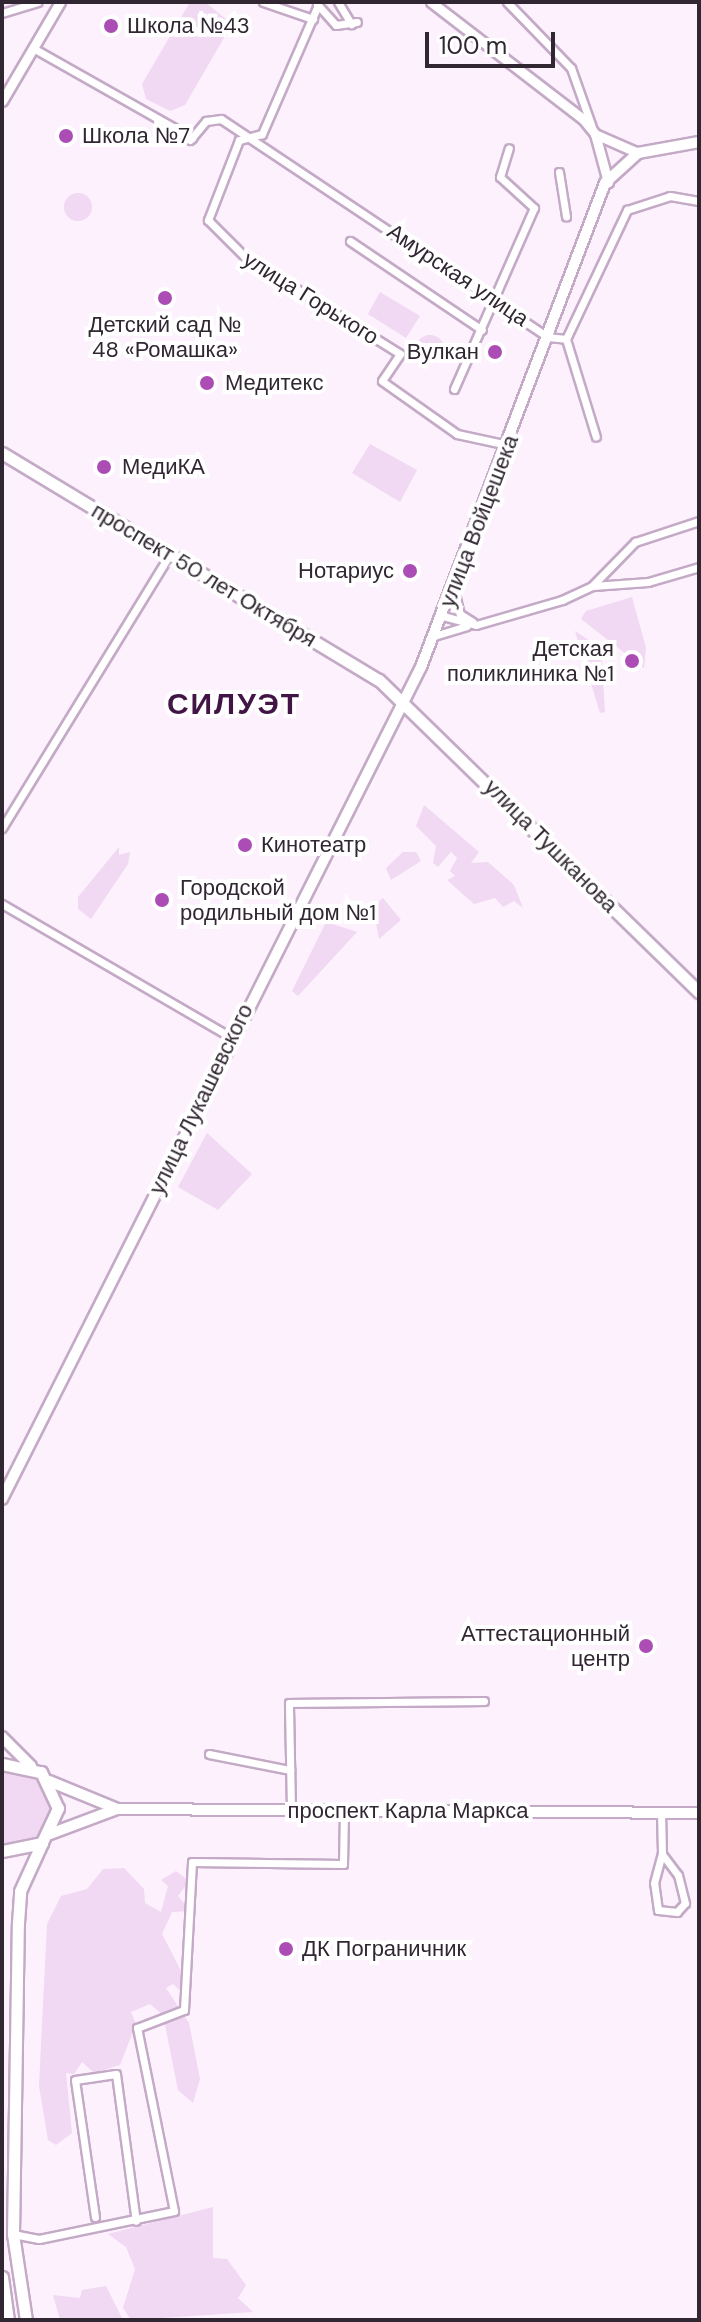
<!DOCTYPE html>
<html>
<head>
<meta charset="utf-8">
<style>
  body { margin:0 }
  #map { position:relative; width:701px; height:2322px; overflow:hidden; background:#fcf1fd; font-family:"DM Sans",sans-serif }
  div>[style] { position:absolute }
  .green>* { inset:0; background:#f1d8f3 }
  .round { border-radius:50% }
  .roads { filter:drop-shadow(2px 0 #c4aac6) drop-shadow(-2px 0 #c4aac6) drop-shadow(0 2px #c4aac6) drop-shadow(0 -2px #c4aac6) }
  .minor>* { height:7px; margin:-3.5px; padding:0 3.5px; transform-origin:3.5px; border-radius:3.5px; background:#fff }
  .tertiary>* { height:9px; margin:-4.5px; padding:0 4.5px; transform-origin:4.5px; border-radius:4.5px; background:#fff }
  .secondary>* { height:10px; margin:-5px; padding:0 5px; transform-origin:5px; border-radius:5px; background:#fff }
  .primary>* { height:11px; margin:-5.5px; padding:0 5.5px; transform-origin:5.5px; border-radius:5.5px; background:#fff }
  .dots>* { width:22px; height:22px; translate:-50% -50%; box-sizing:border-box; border:4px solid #fff; border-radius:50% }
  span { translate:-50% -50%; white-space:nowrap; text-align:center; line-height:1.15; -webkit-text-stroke:8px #fff; paint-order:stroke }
  .poi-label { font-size:22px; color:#312732 }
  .left { translate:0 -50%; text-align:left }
  .right { translate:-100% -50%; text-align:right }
  .street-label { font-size:22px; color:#312732 }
  .district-label { font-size:30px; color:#431547; font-weight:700; letter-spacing:2px }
  .frame { position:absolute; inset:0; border:4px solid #312732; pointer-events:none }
  .scale { position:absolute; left:425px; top:32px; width:130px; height:36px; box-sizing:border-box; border:4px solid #312732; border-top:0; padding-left:10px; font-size:24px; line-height:28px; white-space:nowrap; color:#312732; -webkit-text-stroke:6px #fff; paint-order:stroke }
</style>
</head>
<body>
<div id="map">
  <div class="green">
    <div style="clip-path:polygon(190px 2px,205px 2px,232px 24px,185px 105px,170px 111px,146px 99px,142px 84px)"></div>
    <div class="round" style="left:64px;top:193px;width:28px;height:28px"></div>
    <div style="clip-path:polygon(380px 292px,420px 316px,406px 338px,368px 314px)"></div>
    <div class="round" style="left:416px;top:335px;width:28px;height:28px"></div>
    <div style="clip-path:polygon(370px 444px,417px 470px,400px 502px,352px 473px)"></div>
    <div style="clip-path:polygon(632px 597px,646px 648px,644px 668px,581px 619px,586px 611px)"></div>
    <div style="clip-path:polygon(575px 631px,601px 648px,605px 712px,600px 713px)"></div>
    <div style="clip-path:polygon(424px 805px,479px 852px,471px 863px,488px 862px,514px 885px,523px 908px,514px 901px,503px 907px,495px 898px,474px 904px,447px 880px,455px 876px,450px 871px,457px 858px,451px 852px,438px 867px,433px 863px,436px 846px,416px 826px)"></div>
    <div style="clip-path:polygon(119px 847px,119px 855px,130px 852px,128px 864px,91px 919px,78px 909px,78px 897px)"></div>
    <div style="clip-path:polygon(403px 852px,416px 852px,421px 861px,391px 880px,386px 868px)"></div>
    <div style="clip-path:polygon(383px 898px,401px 920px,379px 939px,373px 906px)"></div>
    <div style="clip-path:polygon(326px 922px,357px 932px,298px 996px,292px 991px)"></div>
    <div style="clip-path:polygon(207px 1133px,252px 1174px,218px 1210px,178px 1187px)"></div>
    <div style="clip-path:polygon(2px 1770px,38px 1777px,51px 1796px,52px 1812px,37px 1839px,2px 1845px)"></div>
    <div style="clip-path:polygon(124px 1868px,144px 1889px,145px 1903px,161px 1912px,168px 1886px,161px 1880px,176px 1871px,189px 1881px,178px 1896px,191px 1911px,172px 1912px,162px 1934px,190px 1988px,189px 1999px,173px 1984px,166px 1988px,189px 2023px,200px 2079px,193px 2103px,178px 2090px,163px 2015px,150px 2004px,131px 2012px,136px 2024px,120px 2065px,94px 2073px,82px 2062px,74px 2074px,66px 2073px,72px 2133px,56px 2145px,48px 2140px,39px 2086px,47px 1924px,61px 1896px,87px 1889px,103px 1869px)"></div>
    <div style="clip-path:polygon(213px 2207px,213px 2258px,227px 2259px,246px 2285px,238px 2298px,253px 2312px,131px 2320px,123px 2308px,135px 2269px,126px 2247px,108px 2234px)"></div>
    <div style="clip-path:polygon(106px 2286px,123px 2320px,60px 2320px,53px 2295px,80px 2298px,82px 2290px)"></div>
  </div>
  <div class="roads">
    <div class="minor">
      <div style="left:263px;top:2px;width:53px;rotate:18.8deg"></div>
      <div style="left:338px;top:2px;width:26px;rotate:59deg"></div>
      <div style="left:507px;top:2px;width:92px;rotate:45.9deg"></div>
      <div style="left:571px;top:68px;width:66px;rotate:70.5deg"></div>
      <div style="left:317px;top:4px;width:28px;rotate:48deg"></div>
      <div style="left:336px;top:25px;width:21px;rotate:-8deg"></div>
      <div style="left:318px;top:5px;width:141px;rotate:113.5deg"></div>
      <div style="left:262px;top:134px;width:24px;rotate:165deg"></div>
      <div style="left:239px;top:140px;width:86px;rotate:111.2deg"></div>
      <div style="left:208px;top:220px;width:51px;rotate:45deg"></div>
      <div style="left:244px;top:256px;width:184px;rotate:32.1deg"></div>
      <div style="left:400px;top:354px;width:32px;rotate:124deg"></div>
      <div style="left:382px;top:381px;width:92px;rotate:35.2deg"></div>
      <div style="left:457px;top:434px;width:52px;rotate:12.2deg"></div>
      <div style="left:2px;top:13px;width:37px;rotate:-17deg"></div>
      <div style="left:33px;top:48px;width:183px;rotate:29.5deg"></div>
      <div style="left:190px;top:140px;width:25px;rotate:-50deg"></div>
      <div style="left:206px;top:121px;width:15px;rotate:-8deg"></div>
      <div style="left:221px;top:119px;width:393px;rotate:33.7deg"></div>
      <div style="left:548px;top:337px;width:18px;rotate:6deg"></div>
      <div style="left:566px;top:339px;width:143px;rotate:-64.7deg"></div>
      <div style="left:627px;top:210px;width:45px;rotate:-18deg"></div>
      <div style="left:670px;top:196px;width:29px;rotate:10deg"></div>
      <div style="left:559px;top:172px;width:45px;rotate:81deg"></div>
      <div style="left:350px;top:241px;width:159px;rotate:34deg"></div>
      <div style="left:566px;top:339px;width:102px;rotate:73deg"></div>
      <div style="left:454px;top:389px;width:198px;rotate:-66.2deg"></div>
      <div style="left:534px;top:208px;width:46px;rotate:-137.6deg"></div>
      <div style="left:500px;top:177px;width:30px;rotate:-73deg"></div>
      <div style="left:593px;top:586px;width:55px;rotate:-4.2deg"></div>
      <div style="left:648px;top:582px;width:53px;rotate:-16.4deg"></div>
      <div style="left:454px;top:589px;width:26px;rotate:77deg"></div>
      <div style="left:460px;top:614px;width:15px;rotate:32deg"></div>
      <div style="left:443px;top:616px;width:34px;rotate:15deg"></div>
      <div style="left:476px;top:625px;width:90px;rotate:-16.2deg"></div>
      <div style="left:562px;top:600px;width:33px;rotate:-25deg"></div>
      <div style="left:592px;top:586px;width:62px;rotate:-45.7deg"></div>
      <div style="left:635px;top:542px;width:67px;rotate:-18.2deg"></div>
      <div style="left:434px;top:636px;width:34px;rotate:-17deg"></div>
      <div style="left:2px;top:828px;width:321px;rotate:-58.5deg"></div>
      <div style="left:2px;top:904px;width:266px;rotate:30.2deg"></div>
      <div style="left:209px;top:1754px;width:83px;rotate:11.2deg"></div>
      <div style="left:291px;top:1810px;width:107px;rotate:-91.1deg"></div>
      <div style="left:289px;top:1703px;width:195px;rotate:-0.6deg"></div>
      <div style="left:661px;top:1812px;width:42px;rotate:88.6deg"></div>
      <div style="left:662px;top:1854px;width:26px;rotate:53deg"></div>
      <div style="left:678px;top:1875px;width:29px;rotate:76deg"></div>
      <div style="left:685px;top:1903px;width:12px;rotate:132deg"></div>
      <div style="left:677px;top:1912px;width:19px;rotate:-174deg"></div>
      <div style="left:658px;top:1910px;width:27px;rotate:-98deg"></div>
      <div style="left:654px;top:1883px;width:30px;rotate:-75deg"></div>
      <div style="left:95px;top:2217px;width:138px;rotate:-98.3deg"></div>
      <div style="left:75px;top:2080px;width:41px;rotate:-8.3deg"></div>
      <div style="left:116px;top:2074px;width:148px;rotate:82.3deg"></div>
      <div style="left:13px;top:2234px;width:26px;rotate:11deg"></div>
      <div style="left:39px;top:2239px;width:138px;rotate:-11.7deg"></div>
      <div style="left:174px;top:2211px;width:187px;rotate:-101.4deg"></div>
      <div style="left:137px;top:2028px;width:50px;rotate:-21deg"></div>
      <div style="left:184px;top:2010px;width:148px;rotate:-86.9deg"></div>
      <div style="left:192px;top:1862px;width:151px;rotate:0.8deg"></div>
      <div style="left:343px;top:1864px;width:54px;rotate:-88.9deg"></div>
    </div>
    <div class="tertiary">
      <div style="left:431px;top:2px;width:192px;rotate:37.6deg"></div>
      <div style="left:583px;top:119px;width:19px;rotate:51deg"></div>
      <div style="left:595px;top:134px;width:50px;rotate:74.8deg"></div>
      <div style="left:2px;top:101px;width:115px;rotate:-59.6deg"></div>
      <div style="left:595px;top:134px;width:47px;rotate:23.8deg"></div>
    </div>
    <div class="secondary">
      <div style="left:2px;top:1499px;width:932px;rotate:-63.27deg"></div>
      <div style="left:421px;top:667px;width:518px;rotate:-69.18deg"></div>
      <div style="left:605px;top:183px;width:45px;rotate:-42.3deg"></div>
      <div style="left:638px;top:153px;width:62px;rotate:-10.2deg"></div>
      <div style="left:2px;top:1737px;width:41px;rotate:45deg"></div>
      <div style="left:49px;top:1781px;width:71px;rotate:22.2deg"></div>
      <div style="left:50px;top:1834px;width:72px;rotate:-20.5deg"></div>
      <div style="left:117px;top:1809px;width:582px;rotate:0.39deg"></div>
    </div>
    <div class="primary">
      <div style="left:2px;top:453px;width:440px;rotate:31.1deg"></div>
      <div style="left:379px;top:680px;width:447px;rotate:44.3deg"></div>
      <div style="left:2px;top:1764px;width:40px;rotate:12deg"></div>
      <div style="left:41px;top:1772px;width:40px;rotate:65deg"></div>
      <div style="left:58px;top:1808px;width:38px;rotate:115deg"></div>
      <div style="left:42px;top:1843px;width:41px;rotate:168.7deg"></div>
      <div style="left:2px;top:2277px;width:43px;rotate:82.1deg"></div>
      <div style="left:26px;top:2320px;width:87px;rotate:-98.6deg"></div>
      <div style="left:13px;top:2234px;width:311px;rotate:-89.1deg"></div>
      <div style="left:18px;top:1923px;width:32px;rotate:-86deg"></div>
      <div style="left:20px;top:1891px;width:53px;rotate:-65.4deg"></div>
    </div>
  </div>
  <div class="dots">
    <div style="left:111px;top:26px;background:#ac4db6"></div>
    <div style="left:66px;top:136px;background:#ac4db6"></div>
    <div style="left:165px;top:298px;background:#ac4db6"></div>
    <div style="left:495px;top:352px;background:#ac4db6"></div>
    <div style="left:207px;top:383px;background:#ac4db6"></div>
    <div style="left:104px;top:467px;background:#ac4db6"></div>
    <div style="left:410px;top:571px;background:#ac4db6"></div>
    <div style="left:632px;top:661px;background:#ac4db6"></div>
    <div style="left:245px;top:845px;background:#ac4db6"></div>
    <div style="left:162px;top:900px;background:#ac4db6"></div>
    <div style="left:646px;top:1646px;background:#ac4db6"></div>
    <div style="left:286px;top:1949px;background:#ac4db6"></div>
  </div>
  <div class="poi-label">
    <span class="left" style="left:127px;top:26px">Школа №43</span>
    <span class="left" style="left:82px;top:136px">Школа №7</span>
    <span style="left:165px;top:337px">Детский сад №<br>48 «Ромашка»</span>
    <span class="right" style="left:479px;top:352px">Вулкан</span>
    <span class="left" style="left:225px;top:383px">Медитекс</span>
    <span class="left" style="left:122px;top:467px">МедиКА</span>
    <span class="right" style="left:394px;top:571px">Нотариус</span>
    <span class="right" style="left:614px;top:661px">Детская<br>поликлиника №1</span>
    <span class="left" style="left:261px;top:845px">Кинотеатр</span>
    <span class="left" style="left:180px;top:900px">Городской<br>родильный дом №1</span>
    <span class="right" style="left:630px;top:1646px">Аттестационный<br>центр</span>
    <span class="left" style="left:302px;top:1949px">ДК Пограничник</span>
  </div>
  <div class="street-label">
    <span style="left:458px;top:275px;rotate:34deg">Амурская улица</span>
    <span style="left:311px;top:298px;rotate:32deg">улица Горького</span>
    <span style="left:479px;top:521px;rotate:-69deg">улица Войцешека</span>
    <span style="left:204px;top:575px;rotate:31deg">проспект 50 лет Октября</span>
    <span style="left:551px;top:846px;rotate:45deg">улица Тушканова</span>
    <span style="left:201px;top:1099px;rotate:-64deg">улица Лукашевского</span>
    <span style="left:408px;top:1811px">проспект Карла Маркса</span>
  </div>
  <div class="district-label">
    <span style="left:234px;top:704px">СИЛУЭТ</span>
  </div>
  <div class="frame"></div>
  <div class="scale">100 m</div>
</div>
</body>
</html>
